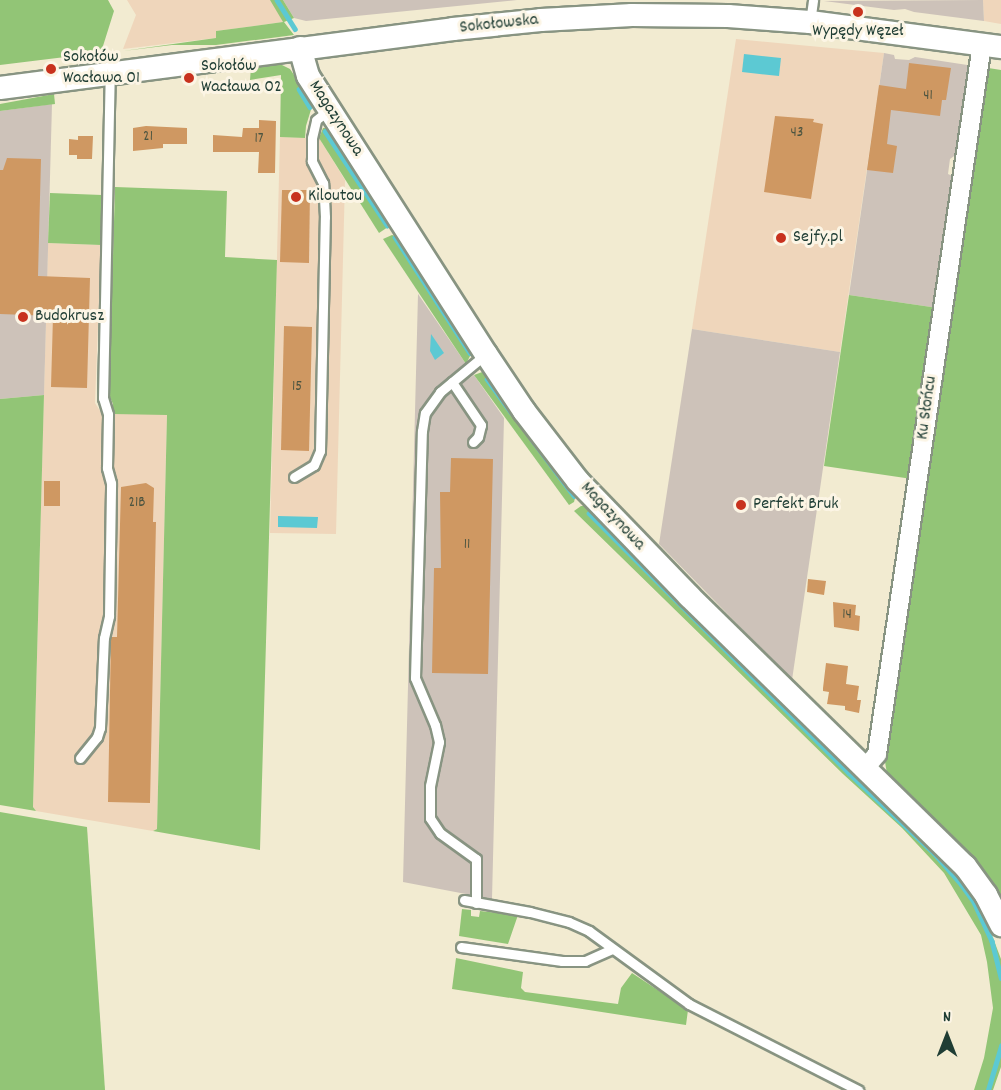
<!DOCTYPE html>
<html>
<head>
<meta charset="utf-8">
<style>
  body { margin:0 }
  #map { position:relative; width:1001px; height:1090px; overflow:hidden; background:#f2ebd1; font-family:Dekko,sans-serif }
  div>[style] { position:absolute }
  .built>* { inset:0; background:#efd6bb }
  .industrial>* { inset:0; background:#cdc2b9 }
  .green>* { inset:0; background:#92c576 }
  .water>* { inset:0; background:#5cc9d3 }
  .stream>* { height:4.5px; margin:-2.25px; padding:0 2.25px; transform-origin:2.25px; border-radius:2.25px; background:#5cc9d3 }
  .building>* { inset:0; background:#cf9862 }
  .roads { filter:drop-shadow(2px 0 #889482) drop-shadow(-2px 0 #889482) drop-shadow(0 2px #889482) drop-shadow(0 -2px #889482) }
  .service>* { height:9px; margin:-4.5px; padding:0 4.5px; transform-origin:4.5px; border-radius:4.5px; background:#fff }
  .minor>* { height:18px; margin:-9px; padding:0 9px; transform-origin:9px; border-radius:9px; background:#fff }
  .tertiary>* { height:22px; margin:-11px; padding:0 11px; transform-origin:11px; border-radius:11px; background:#fff }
  .dots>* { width:16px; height:16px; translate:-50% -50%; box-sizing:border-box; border:3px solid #fcf5e5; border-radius:50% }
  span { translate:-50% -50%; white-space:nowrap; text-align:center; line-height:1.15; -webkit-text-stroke:6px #fcf5e5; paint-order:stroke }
  .number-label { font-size:15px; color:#4b5440 }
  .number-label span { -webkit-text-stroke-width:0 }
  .street-label { font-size:18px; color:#1f3d34 }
  .poi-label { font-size:18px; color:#1f3d34 }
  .left { translate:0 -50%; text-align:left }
  .north { position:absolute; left:917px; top:1006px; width:60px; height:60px; -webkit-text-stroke:4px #fcf5e5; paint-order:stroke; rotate:0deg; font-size:16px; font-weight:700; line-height:24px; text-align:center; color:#1f3d34 }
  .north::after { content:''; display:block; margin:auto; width:21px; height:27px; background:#1f3d34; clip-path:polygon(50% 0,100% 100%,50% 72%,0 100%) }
</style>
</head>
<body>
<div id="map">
  <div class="built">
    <div style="clip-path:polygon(127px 0,271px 0,283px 22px,216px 31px,216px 38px,123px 49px,136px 15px)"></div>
    <div style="clip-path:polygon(983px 0,1001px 0,1001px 24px,984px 21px)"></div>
    <div style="clip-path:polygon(736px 39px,884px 53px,840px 352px,692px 329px)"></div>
    <div style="clip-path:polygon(280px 137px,319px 138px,345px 180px,336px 534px,270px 533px)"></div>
    <div style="clip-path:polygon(48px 243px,101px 245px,95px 403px,102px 414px,167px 414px,157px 829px,153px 831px,36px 811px,33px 807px)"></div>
  </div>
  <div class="industrial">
    <div style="clip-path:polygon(283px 0,517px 0,306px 21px,294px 18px)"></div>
    <div style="clip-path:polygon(983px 0,984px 21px,914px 12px,905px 9px,894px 10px,824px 1px)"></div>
    <div style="clip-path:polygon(884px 53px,894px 55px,895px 59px,909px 60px,915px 57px,974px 66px,961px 151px,950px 159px,948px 174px,957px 178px,938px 308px,849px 295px)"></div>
    <div style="clip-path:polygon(52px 104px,44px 395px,0 399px,0 111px)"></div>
    <div style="clip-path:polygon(418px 294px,466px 364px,456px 372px,464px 382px,474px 375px,504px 418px,492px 899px,403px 882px)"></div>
    <div style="clip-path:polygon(692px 329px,840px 352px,792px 680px,659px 544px)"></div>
  </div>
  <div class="green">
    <div style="clip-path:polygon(0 0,108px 0,114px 11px,103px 46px,106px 52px,0 65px)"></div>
    <div style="clip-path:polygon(270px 0,283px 0,294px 18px,284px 22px,294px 35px,216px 45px,172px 45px,123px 51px,216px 38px,216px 31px,283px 22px)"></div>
    <div style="clip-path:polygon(278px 63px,290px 69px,313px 103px,306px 126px,305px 138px,280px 137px,281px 75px,250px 80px,251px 67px)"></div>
    <div style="clip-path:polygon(982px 67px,1001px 70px,1001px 908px,887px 774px,883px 749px)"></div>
    <div style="clip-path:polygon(54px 94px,55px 104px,0 111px,0 104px)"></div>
    <div style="clip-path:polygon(323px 128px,328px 128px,332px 133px,389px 221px,388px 227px,379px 233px,319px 138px)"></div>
    <div style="clip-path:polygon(115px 187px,227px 191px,225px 257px,277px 260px,260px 850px,153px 831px,157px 829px,167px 415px,113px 414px,113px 404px,109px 395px)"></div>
    <div style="clip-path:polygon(50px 193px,102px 195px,101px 245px,48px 243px)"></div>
    <div style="clip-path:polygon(392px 235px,399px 237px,473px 350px,466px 364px,383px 239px)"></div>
    <div style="clip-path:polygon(849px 295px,938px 308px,912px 479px,824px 466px)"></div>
    <div style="clip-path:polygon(485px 371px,576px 493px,574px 502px,569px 505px,474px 375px)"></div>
    <div style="clip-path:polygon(44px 395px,33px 807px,36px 811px,0 805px,0 399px)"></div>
    <div style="clip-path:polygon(581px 506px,588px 506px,961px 876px,982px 909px,1001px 959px,1001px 1067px,993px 1090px,974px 1090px,984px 1058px,993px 1008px,987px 962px,981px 935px,944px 873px,902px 828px,843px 774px,574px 511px)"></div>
    <div style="clip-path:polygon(0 812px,87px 827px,105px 1090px,0 1090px)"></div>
    <div style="clip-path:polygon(462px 909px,471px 910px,471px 916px,479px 917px,480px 911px,518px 915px,508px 944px,459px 936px)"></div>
    <div style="clip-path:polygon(456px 958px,523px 972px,521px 988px,525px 992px,618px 1004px,621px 988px,632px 973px,688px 1010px,686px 1025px,452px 989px)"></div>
  </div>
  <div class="water">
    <div style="clip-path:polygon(744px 54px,781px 58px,779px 76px,742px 72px)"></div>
    <div style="clip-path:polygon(431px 334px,444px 353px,435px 360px,430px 351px)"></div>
    <div style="clip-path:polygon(278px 516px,318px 517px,317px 528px,278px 527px)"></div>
  </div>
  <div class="stream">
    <div style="left:277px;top:0;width:34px;rotate:58deg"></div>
    <div style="left:299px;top:89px;width:21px;rotate:59deg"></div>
    <div style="left:325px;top:131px;width:113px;rotate:56.6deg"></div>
    <div style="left:395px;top:237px;width:138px;rotate:57.1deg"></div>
    <div style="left:487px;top:379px;width:41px;rotate:54deg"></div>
    <div style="left:531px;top:438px;width:72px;rotate:53.4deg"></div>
    <div style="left:589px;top:513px;width:368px;rotate:45deg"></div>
    <div style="left:849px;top:773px;width:117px;rotate:43.3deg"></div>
    <div style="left:934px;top:853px;width:41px;rotate:48.9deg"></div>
    <div style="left:961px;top:884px;width:22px;rotate:54deg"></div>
    <div style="left:974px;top:902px;width:43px;rotate:65.2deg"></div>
    <div style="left:992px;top:941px;width:38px;rotate:76deg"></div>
    <div style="left:988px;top:1090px;width:46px;rotate:-73.5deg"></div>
  </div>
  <div class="building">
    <div style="clip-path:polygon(909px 63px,951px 68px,946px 100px,942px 100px,940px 116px,891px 110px,887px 144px,897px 146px,893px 173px,867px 170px,879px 85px,906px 89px)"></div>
    <div style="clip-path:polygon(775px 116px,814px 119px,813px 122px,823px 124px,811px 199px,764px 192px)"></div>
    <div style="clip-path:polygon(259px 120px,276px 121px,275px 173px,258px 173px,259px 152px,213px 152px,213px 135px,242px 137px,243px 128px,259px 128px)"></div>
    <div style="clip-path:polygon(146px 126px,187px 128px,187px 144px,163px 144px,163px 148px,133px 151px,133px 128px)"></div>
    <div style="clip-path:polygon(78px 136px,93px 136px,92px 159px,77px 159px,77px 155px,69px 155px,69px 139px,78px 140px)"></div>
    <div style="clip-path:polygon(7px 158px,41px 159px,38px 276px,90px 278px,87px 388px,51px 387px,53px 316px,0 314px,0 170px,3px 170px)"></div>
    <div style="clip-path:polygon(282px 190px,310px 190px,309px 263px,280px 262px)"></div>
    <div style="clip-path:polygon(284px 326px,312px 327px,309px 451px,281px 450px)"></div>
    <div style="clip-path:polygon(451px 458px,493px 459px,488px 674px,432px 673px,434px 568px,441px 568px,440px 492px,450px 492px)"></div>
    <div style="clip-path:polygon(44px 481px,60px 481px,60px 506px,44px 506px)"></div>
    <div style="clip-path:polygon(146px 483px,154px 488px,153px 522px,156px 522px,150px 803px,108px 802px,111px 637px,117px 637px,121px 487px)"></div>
    <div style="clip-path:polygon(808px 579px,826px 581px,824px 595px,807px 592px)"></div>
    <div style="clip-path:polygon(833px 602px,856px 605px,855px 615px,860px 616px,859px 631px,834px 627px)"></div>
    <div style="clip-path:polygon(826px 663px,848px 666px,846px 684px,859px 686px,857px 700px,861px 700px,859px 713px,845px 710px,845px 706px,827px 704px,829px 692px,823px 691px,823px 688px)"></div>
  </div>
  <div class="roads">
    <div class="service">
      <div style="left:810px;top:22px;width:22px;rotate:-82deg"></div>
      <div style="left:452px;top:382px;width:52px;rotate:56deg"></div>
      <div style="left:481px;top:425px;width:12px;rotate:104deg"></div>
      <div style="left:478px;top:437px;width:7px;rotate:135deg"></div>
      <div style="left:294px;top:477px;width:23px;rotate:-31deg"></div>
      <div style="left:314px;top:465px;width:15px;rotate:-67deg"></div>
      <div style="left:320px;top:451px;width:234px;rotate:-88.8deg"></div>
      <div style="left:325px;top:217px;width:34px;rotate:-93deg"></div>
      <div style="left:323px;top:183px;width:25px;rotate:-117deg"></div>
      <div style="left:312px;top:161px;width:23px;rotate:-90deg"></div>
      <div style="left:312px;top:138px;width:18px;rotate:-77deg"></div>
      <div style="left:316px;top:120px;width:16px;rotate:-38deg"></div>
      <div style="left:80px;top:758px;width:27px;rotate:-51deg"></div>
      <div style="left:97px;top:737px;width:9px;rotate:-72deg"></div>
      <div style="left:100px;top:728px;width:90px;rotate:-87.5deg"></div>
      <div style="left:104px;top:638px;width:23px;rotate:-77deg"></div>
      <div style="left:109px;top:616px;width:133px;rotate:-89.1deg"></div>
      <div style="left:111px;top:483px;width:16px;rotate:-105deg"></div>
      <div style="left:107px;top:468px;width:54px;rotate:-88.9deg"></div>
      <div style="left:108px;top:414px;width:17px;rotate:-107deg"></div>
      <div style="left:103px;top:398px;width:324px;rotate:-88.8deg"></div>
      <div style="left:464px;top:900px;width:67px;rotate:10.3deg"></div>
      <div style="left:530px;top:912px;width:40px;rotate:14.4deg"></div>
      <div style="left:569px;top:922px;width:22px;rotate:24deg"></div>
      <div style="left:589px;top:931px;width:124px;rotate:36.1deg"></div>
      <div style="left:689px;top:1004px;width:190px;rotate:27deg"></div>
      <div style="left:476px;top:903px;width:44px;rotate:-90deg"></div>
      <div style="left:476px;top:859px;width:44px;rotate:-144.2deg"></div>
      <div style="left:440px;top:833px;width:18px;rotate:-124deg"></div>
      <div style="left:430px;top:818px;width:32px;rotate:-90deg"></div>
      <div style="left:430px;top:786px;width:45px;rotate:-78.4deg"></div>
      <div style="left:439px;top:742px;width:17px;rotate:-103deg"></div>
      <div style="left:435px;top:725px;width:51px;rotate:-113.1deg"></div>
      <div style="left:415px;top:678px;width:247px;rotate:-88.4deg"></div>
      <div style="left:422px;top:431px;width:18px;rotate:-81deg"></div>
      <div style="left:425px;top:413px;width:26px;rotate:-54deg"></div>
      <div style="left:440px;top:392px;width:60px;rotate:-39.6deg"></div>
      <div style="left:461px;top:947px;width:102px;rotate:7.9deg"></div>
      <div style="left:562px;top:961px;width:23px"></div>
      <div style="left:585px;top:961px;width:30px;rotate:-24deg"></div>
    </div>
    <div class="minor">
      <div style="left:865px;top:768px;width:18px;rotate:-49deg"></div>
      <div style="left:877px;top:754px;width:717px;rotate:-81.58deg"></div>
    </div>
    <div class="tertiary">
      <div style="left:300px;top:48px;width:29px;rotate:74deg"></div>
      <div style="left:308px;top:76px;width:330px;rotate:57.4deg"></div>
      <div style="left:486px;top:354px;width:69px;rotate:56.3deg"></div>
      <div style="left:524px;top:411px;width:88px;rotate:52.4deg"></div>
      <div style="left:578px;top:481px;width:160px;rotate:46deg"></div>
      <div style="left:689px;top:596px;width:386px;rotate:44.4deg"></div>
      <div style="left:965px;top:866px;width:36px;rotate:54deg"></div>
      <div style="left:986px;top:895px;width:34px;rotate:63deg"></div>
      <div style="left:0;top:88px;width:457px;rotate:-7.4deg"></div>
      <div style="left:453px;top:29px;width:88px;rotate:-5.8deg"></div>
      <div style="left:541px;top:20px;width:91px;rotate:-3.1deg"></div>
      <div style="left:632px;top:15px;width:96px;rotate:0.6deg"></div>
      <div style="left:728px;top:16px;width:82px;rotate:4.2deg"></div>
      <div style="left:810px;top:22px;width:193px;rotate:7.5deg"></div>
    </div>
  </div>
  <div class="dots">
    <div style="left:858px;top:12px;background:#c8321e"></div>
    <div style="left:51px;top:69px;background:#c8321e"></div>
    <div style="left:189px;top:78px;background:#c8321e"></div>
    <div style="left:296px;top:197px;background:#c8321e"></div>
    <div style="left:781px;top:238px;background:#c8321e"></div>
    <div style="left:23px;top:317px;background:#c8321e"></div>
    <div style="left:741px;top:505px;background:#c8321e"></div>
  </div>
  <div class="number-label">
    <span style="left:928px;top:97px">41</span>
    <span style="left:797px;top:134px">43</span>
    <span style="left:148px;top:138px">21</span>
    <span style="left:259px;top:140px">17</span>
    <span style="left:297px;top:388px">15</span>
    <span style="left:137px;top:504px">21B</span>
    <span style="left:467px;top:546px">11</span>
    <span style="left:847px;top:616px">14</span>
  </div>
  <div class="street-label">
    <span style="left:499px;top:25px;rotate:-6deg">Sokołowska</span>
    <span style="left:335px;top:119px;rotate:57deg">Magazynowa</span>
    <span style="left:928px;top:408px;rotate:-82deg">Ku Słońcu</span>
    <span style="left:612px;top:517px;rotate:47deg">Magazynowa</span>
  </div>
  <div class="poi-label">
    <span style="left:858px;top:32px">Wypędy Węzeł</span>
    <span class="left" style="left:63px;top:69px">Sokołów<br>Wacława 01</span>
    <span class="left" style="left:201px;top:78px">Sokołów<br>Wacława 02</span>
    <span class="left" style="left:308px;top:197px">Kiloutou</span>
    <span class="left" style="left:793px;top:238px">Sejfy.pl</span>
    <span class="left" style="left:35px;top:317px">Budokrusz</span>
    <span class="left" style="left:753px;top:505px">Perfekt Bruk</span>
  </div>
  <div class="north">N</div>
</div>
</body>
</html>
